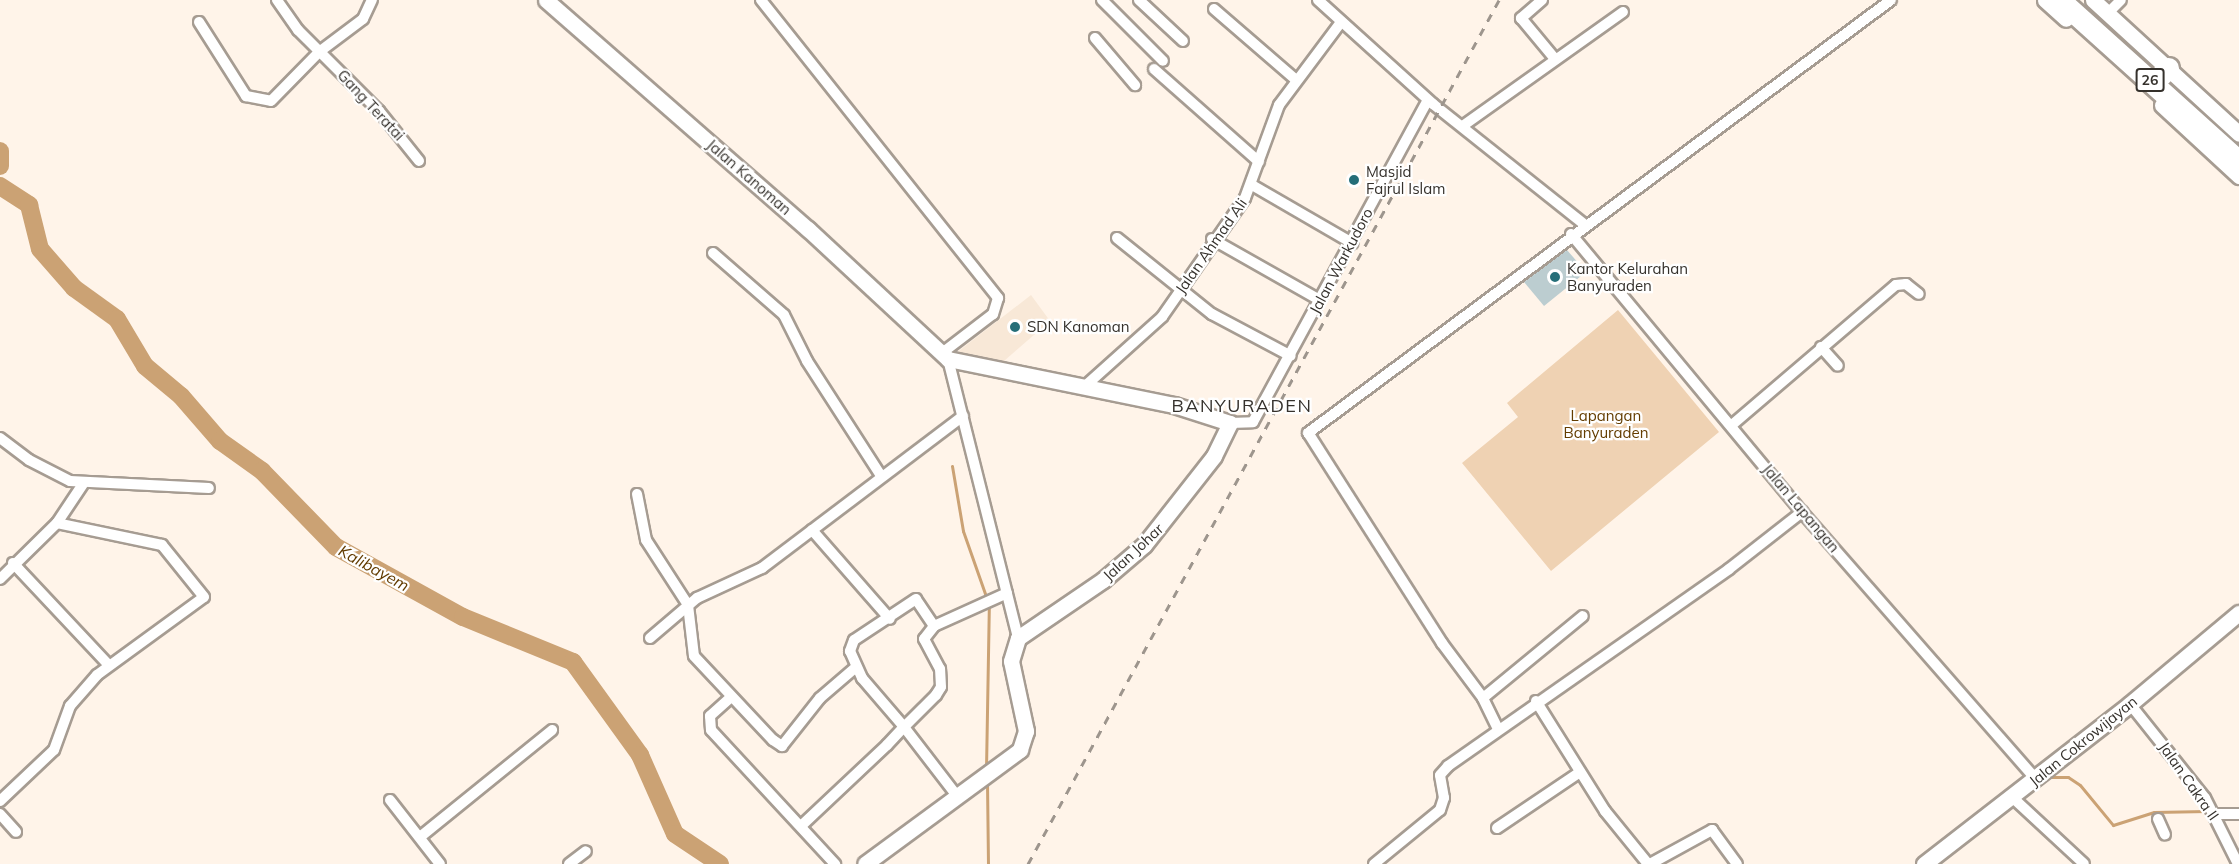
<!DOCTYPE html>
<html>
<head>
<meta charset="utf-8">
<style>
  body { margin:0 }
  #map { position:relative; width:2239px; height:864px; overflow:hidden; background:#fff4e9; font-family:Mulish,sans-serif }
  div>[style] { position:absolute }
  .built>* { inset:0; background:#f8e8d7 }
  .green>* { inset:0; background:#efd2b3 }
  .stream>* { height:3px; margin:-1.5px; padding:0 1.5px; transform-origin:1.5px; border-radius:1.5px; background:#cba274 }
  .river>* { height:18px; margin:-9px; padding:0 9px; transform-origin:9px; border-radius:9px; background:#cba274 }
  .building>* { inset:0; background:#bccdd0 }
  .roads { filter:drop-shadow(2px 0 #a69c92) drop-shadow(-2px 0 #a69c92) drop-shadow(0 2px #a69c92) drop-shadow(0 -2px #a69c92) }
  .street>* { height:10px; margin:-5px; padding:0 5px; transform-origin:5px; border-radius:5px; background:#fff }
  .secondary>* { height:15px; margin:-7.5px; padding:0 7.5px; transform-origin:7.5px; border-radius:7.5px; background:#fff }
  .highway>* { height:21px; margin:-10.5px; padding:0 10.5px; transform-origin:10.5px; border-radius:10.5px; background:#fff }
  .rail>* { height:3px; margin-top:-1.5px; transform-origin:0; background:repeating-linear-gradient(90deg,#9d958d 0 8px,transparent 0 16px) }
  .dots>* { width:16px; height:16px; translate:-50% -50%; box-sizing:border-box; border:3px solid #fff; border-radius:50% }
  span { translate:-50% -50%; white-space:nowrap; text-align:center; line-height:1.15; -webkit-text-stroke:4.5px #fff; paint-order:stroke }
  .shield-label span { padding:2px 4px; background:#fff; border:2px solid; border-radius:4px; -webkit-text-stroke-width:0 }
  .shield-label { font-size:14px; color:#35312c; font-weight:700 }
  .street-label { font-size:15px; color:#35312c }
  .poi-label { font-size:15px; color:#35312c }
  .left { translate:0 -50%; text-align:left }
  .park-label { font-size:15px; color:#643d00 }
  .water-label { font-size:16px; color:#623b00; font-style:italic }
  .quarter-label { font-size:18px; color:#35312c; letter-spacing:1.5px }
</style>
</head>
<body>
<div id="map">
  <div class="built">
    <div style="clip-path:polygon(1031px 295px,1050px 321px,996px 368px,951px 357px)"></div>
  </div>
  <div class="green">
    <div style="clip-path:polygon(1618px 310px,1719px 432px,1551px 571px,1462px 463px,1518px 417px,1507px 403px)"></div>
  </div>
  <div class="stream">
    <div style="left:952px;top:466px;width:66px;rotate:80.4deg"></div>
    <div style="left:963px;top:531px;width:72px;rotate:70.6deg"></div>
    <div style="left:986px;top:769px;width:164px;rotate:-89deg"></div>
    <div style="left:2051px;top:777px;width:17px"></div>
    <div style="left:2068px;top:777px;width:14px;rotate:34deg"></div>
    <div style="left:2080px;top:785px;width:52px;rotate:50.5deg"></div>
    <div style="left:2113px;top:825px;width:43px;rotate:-17.6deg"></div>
    <div style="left:2154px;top:812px;width:53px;rotate:-1.1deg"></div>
    <div style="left:987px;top:782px;width:82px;rotate:89.3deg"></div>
  </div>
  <div class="river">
    <div style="left:0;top:151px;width:15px;rotate:90deg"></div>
    <div style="left:0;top:186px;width:35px;rotate:33deg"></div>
    <div style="left:29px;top:205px;width:45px;rotate:76deg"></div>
    <div style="left:40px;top:249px;width:52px;rotate:48.9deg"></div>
    <div style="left:74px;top:288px;width:53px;rotate:35.8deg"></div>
    <div style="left:117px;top:319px;width:55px;rotate:59.2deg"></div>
    <div style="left:145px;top:366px;width:47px;rotate:39.8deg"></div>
    <div style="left:181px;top:396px;width:60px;rotate:49.1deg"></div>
    <div style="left:220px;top:441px;width:52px;rotate:35.5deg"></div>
    <div style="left:262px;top:471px;width:106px;rotate:45.8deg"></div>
    <div style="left:336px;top:547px;width:145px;rotate:28.9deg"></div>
    <div style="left:463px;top:617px;width:119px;rotate:22.2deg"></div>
    <div style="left:573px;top:662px;width:115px;rotate:54.2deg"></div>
    <div style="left:640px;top:755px;width:86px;rotate:66.1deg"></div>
    <div style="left:675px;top:834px;width:54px;rotate:33.7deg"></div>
  </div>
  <div class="building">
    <div style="clip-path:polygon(1567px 250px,1586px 272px,1544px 306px,1524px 282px)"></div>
  </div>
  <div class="roads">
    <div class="street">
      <div style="left:277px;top:0;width:37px;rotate:55deg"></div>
      <div style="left:298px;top:30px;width:115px;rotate:45deg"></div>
      <div style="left:379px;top:111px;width:64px;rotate:51.3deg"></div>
      <div style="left:761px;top:0;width:381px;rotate:51.5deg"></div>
      <div style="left:998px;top:298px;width:17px;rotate:107deg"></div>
      <div style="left:993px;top:314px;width:64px;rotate:142.6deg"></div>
      <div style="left:1102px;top:0;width:86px;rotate:45deg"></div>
      <div style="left:1139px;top:0;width:60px;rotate:43deg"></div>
      <div style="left:1318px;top:0;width:155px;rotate:42.1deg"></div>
      <div style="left:1433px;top:104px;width:193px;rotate:38.5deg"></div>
      <div style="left:1542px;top:0;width:28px;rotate:139deg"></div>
      <div style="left:1521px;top:18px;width:53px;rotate:50.3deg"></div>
      <div style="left:1214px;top:9px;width:107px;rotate:40.8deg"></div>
      <div style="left:2108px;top:13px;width:18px;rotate:-45deg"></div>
      <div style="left:199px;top:22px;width:88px;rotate:57.6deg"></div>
      <div style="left:246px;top:96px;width:25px;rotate:11deg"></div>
      <div style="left:271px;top:101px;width:69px;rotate:-45.6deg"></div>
      <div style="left:319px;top:52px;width:55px;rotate:-36.9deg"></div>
      <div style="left:363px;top:19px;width:21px;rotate:-65deg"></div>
      <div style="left:1095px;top:38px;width:62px;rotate:49.6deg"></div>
      <div style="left:1154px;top:69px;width:140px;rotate:41.5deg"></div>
      <div style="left:1464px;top:125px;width:195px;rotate:-35.4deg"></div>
      <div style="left:1252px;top:185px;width:116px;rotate:30.1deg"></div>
      <div style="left:1571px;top:234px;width:361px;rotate:50.3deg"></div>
      <div style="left:1802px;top:512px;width:355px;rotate:48.8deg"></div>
      <div style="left:1117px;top:238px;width:122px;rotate:38.7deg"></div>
      <div style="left:1212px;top:314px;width:89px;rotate:28deg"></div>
      <div style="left:1212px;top:239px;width:124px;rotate:29.5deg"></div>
      <div style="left:713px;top:253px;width:94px;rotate:41.1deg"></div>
      <div style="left:784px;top:315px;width:51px;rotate:63.4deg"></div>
      <div style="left:807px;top:361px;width:137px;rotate:57.2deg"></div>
      <div style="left:1821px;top:347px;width:25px;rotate:48deg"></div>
      <div style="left:948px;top:359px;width:288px;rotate:75.9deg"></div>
      <div style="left:1084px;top:387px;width:105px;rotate:-41.9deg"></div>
      <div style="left:1162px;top:317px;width:145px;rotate:-55.1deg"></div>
      <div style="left:1245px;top:198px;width:99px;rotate:-69.9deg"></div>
      <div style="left:1279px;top:105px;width:104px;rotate:-53.2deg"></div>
      <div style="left:1230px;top:423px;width:23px;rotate:-2deg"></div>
      <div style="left:1253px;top:422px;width:366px;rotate:-61.5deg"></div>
      <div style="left:1733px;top:424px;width:214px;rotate:-40.5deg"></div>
      <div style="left:1896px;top:285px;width:10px;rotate:-6deg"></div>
      <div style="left:1906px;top:284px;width:16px;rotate:38deg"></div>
      <div style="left:0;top:438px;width:36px;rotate:37deg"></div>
      <div style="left:29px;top:460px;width:46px;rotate:27.1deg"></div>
      <div style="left:70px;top:481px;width:139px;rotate:2.9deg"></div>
      <div style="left:637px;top:494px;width:47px;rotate:78.9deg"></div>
      <div style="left:646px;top:540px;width:77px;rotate:57.1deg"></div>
      <div style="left:688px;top:605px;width:51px;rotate:83.3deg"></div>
      <div style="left:694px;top:656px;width:115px;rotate:46.8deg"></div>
      <div style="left:773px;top:740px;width:11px;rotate:34deg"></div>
      <div style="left:782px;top:746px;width:61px;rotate:-51.6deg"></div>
      <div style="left:820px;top:698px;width:48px;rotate:-40.7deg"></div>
      <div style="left:812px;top:530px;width:118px;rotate:48.8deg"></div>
      <div style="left:13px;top:563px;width:139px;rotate:46.8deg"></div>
      <div style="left:0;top:579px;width:80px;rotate:-44.5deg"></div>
      <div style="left:57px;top:523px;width:47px;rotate:-56.3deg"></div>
      <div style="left:934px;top:626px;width:80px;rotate:-24.3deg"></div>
      <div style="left:650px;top:638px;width:62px;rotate:-40.4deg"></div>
      <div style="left:697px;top:598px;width:72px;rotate:-24.8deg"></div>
      <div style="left:762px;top:568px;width:252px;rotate:-37.1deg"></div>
      <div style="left:730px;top:698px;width:27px;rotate:138deg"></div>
      <div style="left:710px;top:716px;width:14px;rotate:86deg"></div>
      <div style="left:711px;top:730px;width:183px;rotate:47.2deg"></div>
      <div style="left:1483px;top:698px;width:129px;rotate:-39.4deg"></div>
      <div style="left:1536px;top:701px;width:130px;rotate:57.9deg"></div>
      <div style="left:1605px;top:811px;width:68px;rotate:50.9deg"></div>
      <div style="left:2130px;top:704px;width:120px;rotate:51.4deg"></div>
      <div style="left:2205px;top:798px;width:74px;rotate:63.4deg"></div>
      <div style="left:1498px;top:729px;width:34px;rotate:-116deg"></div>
      <div style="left:1483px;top:698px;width:69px;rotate:-126.7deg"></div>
      <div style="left:1442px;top:643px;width:249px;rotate:-122.5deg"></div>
      <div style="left:1308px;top:433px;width:726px;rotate:-36.6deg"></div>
      <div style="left:2012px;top:797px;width:98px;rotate:42.9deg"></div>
      <div style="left:390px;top:800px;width:81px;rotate:52deg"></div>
      <div style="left:0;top:801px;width:74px;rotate:-43.4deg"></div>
      <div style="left:54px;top:750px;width:47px;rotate:-70deg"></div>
      <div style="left:70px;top:706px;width:41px;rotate:-48.9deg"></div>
      <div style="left:97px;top:675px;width:132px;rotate:-36.1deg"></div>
      <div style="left:204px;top:597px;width:67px;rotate:-128.9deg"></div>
      <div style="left:162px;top:545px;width:107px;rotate:-168.2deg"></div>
      <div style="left:0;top:814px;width:24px;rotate:48deg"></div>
      <div style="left:2215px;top:814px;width:24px"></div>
      <div style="left:2158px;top:819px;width:17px;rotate:66deg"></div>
      <div style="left:801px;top:826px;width:118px;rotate:-43.3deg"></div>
      <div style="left:887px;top:745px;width:25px;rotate:-47deg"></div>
      <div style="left:904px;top:727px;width:45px;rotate:-45deg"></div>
      <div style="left:936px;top:695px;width:9px;rotate:-58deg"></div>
      <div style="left:941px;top:687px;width:18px;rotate:-93deg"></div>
      <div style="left:940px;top:669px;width:34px;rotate:-118deg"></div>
      <div style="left:924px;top:639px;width:16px;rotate:-52deg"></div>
      <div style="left:934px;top:626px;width:32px;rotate:-124deg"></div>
      <div style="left:916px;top:599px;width:74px;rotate:146.5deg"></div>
      <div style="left:854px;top:640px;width:12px;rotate:110deg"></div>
      <div style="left:850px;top:651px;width:30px;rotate:66deg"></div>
      <div style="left:862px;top:678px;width:65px;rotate:49.4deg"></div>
      <div style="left:904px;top:727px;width:88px;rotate:52.4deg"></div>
      <div style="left:1497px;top:828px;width:100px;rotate:-34deg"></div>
      <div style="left:420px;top:837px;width:170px;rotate:-39deg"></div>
      <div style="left:569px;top:864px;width:21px;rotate:-37deg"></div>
      <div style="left:1374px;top:864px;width:85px;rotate:-39.3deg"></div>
      <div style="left:1440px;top:810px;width:13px;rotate:-72deg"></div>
      <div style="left:1444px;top:798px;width:23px;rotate:-100deg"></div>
      <div style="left:1440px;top:775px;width:12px;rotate:-48deg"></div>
      <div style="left:1448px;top:766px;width:343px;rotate:-35deg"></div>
      <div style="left:1729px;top:569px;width:93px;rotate:-38deg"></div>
      <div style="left:1650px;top:864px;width:71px;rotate:-28.7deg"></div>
      <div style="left:1712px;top:830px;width:42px;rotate:53.7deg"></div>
    </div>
    <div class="secondary">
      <div style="left:546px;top:0;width:348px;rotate:41.2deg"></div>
      <div style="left:808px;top:229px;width:191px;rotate:42.9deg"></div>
      <div style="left:948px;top:359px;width:231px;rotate:11.5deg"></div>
      <div style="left:1174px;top:405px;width:59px;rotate:17.8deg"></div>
      <div style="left:1230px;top:423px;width:37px;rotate:116deg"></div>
      <div style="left:1214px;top:456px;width:113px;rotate:128.2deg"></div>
      <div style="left:1144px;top:545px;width:54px;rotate:139.5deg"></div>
      <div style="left:1103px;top:580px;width:103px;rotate:145.7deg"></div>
      <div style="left:1018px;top:638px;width:24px;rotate:107deg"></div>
      <div style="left:1011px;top:661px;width:72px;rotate:77.9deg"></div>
      <div style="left:1026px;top:731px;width:20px;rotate:108deg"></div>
      <div style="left:1020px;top:750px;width:192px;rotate:143.7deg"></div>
      <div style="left:2045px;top:0;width:28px;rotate:42deg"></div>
      <div style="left:2093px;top:0;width:198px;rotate:42.5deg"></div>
      <div style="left:2162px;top:105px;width:105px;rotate:42.7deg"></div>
      <div style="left:1924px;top:864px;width:261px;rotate:-37.8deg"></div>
      <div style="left:2130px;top:704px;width:142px;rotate:-39.9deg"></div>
    </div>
    <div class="highway">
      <div style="left:2060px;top:0;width:241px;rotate:42deg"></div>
      <div style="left:2161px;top:75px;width:10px;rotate:-45deg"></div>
    </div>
  </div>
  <div class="rail">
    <div style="left:1028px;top:864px;width:984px;rotate:-61.4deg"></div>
  </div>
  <div class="dots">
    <div style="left:1354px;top:180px;background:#256e78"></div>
    <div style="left:1555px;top:277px;background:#256e78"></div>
    <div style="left:1015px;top:327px;background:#256e78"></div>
  </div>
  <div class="shield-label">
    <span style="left:2150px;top:80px">26</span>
  </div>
  <div class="street-label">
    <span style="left:371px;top:105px;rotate:47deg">Gang Teratai</span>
    <span style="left:749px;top:177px;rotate:41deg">Jalan Kanoman</span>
    <span style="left:1211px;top:246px;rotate:-55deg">Jalan Ahmad Ali</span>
    <span style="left:1341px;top:261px;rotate:-62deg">Jalan Warkudoro</span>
    <span style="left:1801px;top:508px;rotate:50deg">Jalan Lapangan</span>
    <span style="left:1133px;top:552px;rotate:-43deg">Jalan Johar</span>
    <span style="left:2083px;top:741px;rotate:-39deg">Jalan Cokrowijayan</span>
    <span style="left:2189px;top:781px;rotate:55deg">Jalan Cakra II</span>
  </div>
  <div class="poi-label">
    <span class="left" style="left:1366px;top:180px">Masjid<br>Fajrul Islam</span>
    <span class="left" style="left:1567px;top:277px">Kantor Kelurahan<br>Banyuraden</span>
    <span class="left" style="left:1027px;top:327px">SDN Kanoman</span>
  </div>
  <div class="park-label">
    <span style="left:1606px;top:424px">Lapangan<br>Banyuraden</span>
  </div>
  <div class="water-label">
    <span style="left:374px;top:568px;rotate:29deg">Kalibayem</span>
  </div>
  <div class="quarter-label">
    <span style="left:1242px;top:406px">BANYURADEN</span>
  </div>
</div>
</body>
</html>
